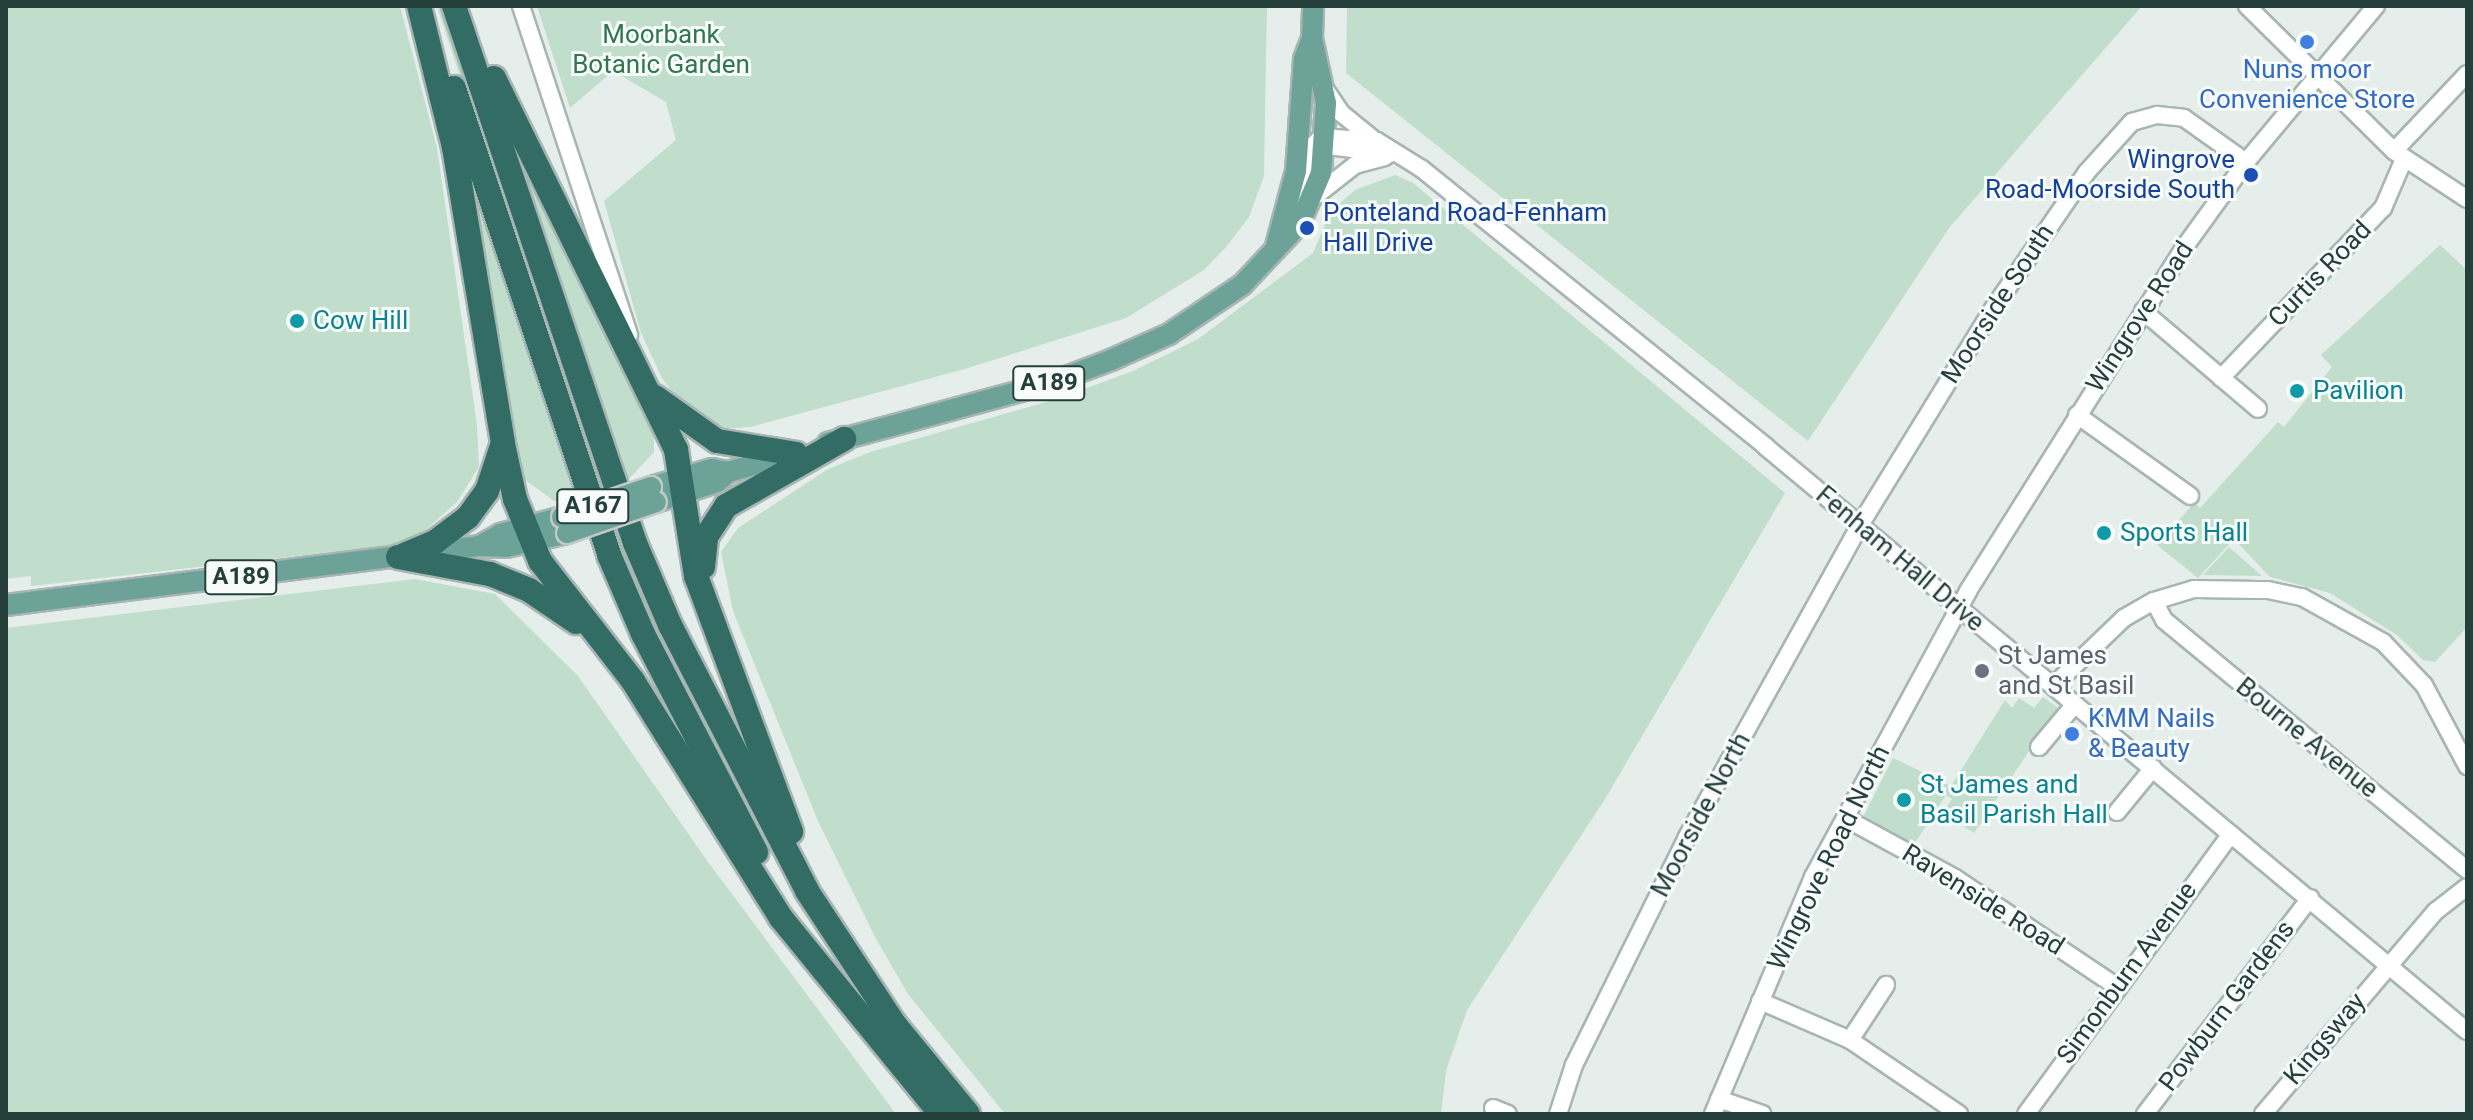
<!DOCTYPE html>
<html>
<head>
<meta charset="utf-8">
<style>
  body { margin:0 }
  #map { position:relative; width:2473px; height:1120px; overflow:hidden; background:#e6eeeb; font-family:Roboto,sans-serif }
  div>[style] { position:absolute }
  .green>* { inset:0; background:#c0decb }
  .roads { filter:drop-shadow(2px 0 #a8b6b3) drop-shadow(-2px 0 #a8b6b3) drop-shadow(0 2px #a8b6b3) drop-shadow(0 -2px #a8b6b3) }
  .minor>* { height:16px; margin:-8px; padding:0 8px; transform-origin:8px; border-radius:8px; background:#fff }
  .major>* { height:20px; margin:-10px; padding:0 10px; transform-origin:10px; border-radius:10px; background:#6da299 }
  .highway>* { height:24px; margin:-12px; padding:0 12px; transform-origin:12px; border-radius:12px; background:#326c65 }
  .bridges { filter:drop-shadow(2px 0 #c2cac8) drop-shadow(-2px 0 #c2cac8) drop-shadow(0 2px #c2cac8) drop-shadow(0 -2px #c2cac8) }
  .major-bridge>* { height:20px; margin:-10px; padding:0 10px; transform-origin:10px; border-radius:10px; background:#6da299 }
  .dots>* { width:22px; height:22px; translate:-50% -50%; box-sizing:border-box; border:4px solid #f7fbf9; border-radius:50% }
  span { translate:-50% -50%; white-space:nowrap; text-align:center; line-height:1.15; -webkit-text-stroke:6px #f7fbf9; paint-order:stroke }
  .shield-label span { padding:2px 6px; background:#f7fbf9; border:2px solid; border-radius:6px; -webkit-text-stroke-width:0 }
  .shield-label { font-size:24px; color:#25403b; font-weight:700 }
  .park-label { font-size:26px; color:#317652 }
  .shop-label { font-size:26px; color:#366cbe }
  .left { translate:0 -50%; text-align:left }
  .transit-label { font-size:26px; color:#164399 }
  .right { translate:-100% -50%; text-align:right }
  .street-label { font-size:26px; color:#25403b }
  .culture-label { font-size:26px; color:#0d838f }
  .worship-label { font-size:26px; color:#5b616d }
  .frame { position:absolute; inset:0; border:8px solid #25403b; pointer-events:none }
</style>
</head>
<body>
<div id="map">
  <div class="green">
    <div style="clip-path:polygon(6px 6px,400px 6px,437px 148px,477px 425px,479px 467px,457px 502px,427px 529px,402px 544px,31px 586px,31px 576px,6px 579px)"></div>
    <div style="clip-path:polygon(437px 6px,445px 6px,590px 434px,593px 465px,577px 435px)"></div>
    <div style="clip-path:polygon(537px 6px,1267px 6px,1264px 176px,1249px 217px,1227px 246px,1204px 270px,1126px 318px,965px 369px,750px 427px,721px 429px,681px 404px,662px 378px,641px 333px,604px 201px,676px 140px,666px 102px,613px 71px,570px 108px)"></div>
    <div style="clip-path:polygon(1347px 6px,2142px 6px,1949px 228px,1808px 441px,1346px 73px)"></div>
    <div style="clip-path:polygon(503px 115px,654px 429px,654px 452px,629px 479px,623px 474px)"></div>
    <div style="clip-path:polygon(467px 162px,574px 483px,577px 497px,554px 501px,524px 479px,516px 460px)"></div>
    <div style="clip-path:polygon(1395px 175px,1413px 183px,1785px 493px,1605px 799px,1467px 1010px,1446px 1071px,1441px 1114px,1005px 1114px,908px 994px,875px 937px,818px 821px,733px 611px,721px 552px,738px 528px,828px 469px,870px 452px,1057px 399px,1133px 371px,1198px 339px,1313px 253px,1331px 211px,1355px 190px)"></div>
    <div style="clip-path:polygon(2440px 245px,2467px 270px,2467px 627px,2435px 662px,2423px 660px,2397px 635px,2330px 593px,2270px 577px,2234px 539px,2198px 578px,2157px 545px,2194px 503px,2200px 508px,2278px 422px,2284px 427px,2332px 367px,2321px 355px)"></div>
    <div style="clip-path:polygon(2229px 547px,2262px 576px,2203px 575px)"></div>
    <div style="clip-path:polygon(415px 579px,495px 594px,578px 676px,708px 862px,896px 1114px,6px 1114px,6px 628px)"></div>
    <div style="clip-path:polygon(2043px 697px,2058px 708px,1974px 833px,1943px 813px,1952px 799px,1946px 795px,1913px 846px,1862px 819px,1893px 758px,1951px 786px,2005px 700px,2012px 708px,2019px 698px,2034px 708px)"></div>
  </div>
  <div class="roads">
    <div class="minor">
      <div style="left:521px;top:6px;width:346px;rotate:71.8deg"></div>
      <div style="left:2247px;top:6px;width:206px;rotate:44.6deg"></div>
      <div style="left:2394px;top:151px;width:87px;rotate:33.3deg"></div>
      <div style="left:1325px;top:89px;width:29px;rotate:56deg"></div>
      <div style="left:1341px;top:113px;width:40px;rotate:39deg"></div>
      <div style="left:1314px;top:144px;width:76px;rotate:7.6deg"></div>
      <div style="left:2394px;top:151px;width:106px;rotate:-46.5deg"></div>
      <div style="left:1313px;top:198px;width:53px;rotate:-38.2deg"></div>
      <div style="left:1355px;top:165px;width:31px;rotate:-15deg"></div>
      <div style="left:1293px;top:216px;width:69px;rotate:-75.8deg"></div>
      <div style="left:1310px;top:149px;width:16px;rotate:-47deg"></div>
      <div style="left:1321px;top:137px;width:56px;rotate:4.1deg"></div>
      <div style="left:1377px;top:141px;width:53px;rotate:31.9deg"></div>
      <div style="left:1422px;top:169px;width:442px;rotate:38.9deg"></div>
      <div style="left:1766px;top:447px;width:912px;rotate:39.8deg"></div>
      <div style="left:2143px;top:311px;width:151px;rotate:40.4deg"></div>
      <div style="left:2221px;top:378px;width:235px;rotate:-46.4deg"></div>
      <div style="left:2383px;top:208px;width:53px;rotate:-66.8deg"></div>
      <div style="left:2077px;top:415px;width:139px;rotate:35.6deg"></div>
      <div style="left:2154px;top:601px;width:21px;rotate:62deg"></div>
      <div style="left:2164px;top:620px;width:393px;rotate:39.5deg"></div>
      <div style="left:2053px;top:686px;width:98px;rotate:-43.8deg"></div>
      <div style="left:2124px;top:618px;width:34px;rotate:-30deg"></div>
      <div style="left:2154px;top:601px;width:42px;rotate:-16.7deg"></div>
      <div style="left:2194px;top:589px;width:74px;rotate:0.8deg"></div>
      <div style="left:2268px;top:590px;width:35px;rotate:12deg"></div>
      <div style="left:2302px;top:597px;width:93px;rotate:29.1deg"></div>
      <div style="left:2383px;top:642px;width:59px;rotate:46.4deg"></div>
      <div style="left:2424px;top:685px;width:92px;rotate:62deg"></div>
      <div style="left:2039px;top:747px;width:56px;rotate:-50.1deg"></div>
      <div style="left:2117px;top:812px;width:57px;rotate:-50.7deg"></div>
      <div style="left:1845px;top:818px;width:125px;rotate:28.6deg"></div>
      <div style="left:1955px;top:878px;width:195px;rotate:33.9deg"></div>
      <div style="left:1760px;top:1001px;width:98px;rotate:23.4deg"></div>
      <div style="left:1850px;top:1040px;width:132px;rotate:34.2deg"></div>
      <div style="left:1850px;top:1040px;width:66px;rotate:-56.8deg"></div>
      <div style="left:1719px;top:1099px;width:46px;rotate:19.2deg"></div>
      <div style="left:1493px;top:1108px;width:16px;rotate:22deg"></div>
      <div style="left:1558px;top:1114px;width:52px;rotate:-71.9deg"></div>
      <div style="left:1574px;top:1065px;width:254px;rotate:-63.6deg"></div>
      <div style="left:1687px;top:837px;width:357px;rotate:-61deg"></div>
      <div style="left:1860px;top:525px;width:254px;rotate:-58.4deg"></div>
      <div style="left:1993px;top:309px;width:165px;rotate:-55.6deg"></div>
      <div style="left:2086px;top:173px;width:69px;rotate:-48deg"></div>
      <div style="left:2132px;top:122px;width:26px;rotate:-16deg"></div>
      <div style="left:2157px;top:115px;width:27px;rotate:6deg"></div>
      <div style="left:2184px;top:118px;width:76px;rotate:35.4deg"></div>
      <div style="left:1713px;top:1114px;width:257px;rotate:-67.1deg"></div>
      <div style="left:1813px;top:877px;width:325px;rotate:-61.5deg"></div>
      <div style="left:1968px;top:591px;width:404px;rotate:-57.8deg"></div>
      <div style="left:2183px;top:249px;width:107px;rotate:-54.1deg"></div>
      <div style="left:2246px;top:162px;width:203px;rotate:-50.2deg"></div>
      <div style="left:2026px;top:1114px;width:347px;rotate:-53.8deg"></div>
      <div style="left:2145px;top:1114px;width:272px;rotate:-52.6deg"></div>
      <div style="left:2263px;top:1114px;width:267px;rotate:-49.6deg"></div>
      <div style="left:2436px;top:911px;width:39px;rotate:-38deg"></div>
    </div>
    <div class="major">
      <div style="left:1276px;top:246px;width:78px;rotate:-75.1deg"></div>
      <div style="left:1296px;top:171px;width:112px;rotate:-85.9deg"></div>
      <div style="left:1304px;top:59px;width:22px;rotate:-69deg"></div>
      <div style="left:828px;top:443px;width:230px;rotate:-15.1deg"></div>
      <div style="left:1050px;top:383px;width:65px;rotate:-20.7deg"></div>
      <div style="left:1111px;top:360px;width:64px;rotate:-24.1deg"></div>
      <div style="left:1169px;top:334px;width:88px;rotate:-33.9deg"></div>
      <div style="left:1242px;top:285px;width:85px;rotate:-46.9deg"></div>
      <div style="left:1300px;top:223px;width:54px;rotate:-67.2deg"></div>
      <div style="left:1321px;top:173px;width:70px;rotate:-85.9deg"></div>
      <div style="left:1326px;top:103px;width:66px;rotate:-102.2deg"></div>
      <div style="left:1312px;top:38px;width:32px;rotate:-88deg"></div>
      <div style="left:651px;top:487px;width:64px;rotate:-16.4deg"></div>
      <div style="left:712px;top:469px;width:16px;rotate:11deg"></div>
      <div style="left:656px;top:502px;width:64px;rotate:-18.2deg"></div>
      <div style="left:717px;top:482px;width:15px;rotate:-42deg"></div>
      <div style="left:728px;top:472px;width:68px;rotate:-15.3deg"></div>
      <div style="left:480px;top:546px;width:24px;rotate:-30deg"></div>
      <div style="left:501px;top:534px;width:63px;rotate:-15.6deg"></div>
      <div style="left:6px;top:605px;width:478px;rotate:-7.1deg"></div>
      <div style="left:480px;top:546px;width:26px;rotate:2deg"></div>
      <div style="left:506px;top:547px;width:63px;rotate:-12.9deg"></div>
    </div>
    <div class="highway">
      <div style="left:419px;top:6px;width:145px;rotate:76.1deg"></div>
      <div style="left:454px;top:147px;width:301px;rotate:80.6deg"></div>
      <div style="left:503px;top:444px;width:56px;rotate:77.7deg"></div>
      <div style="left:515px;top:499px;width:67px;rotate:68deg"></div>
      <div style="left:540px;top:561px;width:152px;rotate:52.2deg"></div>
      <div style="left:633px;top:681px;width:279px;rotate:58deg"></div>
      <div style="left:781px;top:918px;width:253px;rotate:50.8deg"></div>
      <div style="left:454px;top:6px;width:567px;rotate:71.37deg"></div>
      <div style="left:635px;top:543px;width:89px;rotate:66.9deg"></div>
      <div style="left:670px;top:625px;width:299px;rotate:62.7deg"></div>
      <div style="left:807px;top:891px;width:160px;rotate:56.7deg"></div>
      <div style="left:895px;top:1025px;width:115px;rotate:50.6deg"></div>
      <div style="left:494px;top:78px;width:414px;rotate:63.9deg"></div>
      <div style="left:676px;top:450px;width:128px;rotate:81deg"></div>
      <div style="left:696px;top:576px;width:273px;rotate:69.6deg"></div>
      <div style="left:454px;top:88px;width:492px;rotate:71.6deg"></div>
      <div style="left:609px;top:555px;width:86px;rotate:66.7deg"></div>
      <div style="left:643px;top:634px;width:246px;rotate:62.6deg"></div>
      <div style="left:655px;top:397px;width:76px;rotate:35.4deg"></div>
      <div style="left:717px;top:441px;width:80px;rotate:9.3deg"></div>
      <div style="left:404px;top:555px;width:34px;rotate:-23deg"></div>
      <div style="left:435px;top:542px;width:41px;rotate:-37.1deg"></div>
      <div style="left:468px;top:517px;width:32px;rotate:-54deg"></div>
      <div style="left:487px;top:491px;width:47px;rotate:-71.6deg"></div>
      <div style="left:398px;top:557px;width:94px;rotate:10.5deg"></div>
      <div style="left:490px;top:574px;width:42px;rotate:22.3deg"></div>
      <div style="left:529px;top:590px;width:57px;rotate:34.2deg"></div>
      <div style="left:703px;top:567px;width:30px;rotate:-84deg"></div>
      <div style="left:706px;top:537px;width:37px;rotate:-57deg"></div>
      <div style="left:726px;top:506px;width:136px;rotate:-29.6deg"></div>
    </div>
  </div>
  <div class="bridges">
    <div class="major-bridge">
      <div style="left:562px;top:517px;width:94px;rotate:-18.6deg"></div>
      <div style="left:567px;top:533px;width:94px;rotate:-19.2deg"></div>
    </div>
  </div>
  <div class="dots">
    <div style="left:2307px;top:42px;background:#3f7fe0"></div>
    <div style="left:2251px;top:175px;background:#1a4fb4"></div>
    <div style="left:1307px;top:228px;background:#1a4fb4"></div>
    <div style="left:297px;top:321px;background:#0f9aa8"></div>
    <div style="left:2297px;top:391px;background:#0f9aa8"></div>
    <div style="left:2104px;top:533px;background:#0f9aa8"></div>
    <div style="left:1982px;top:671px;background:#6b7280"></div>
    <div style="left:2072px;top:734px;background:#3f7fe0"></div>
    <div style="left:1904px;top:800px;background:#0f9aa8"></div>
  </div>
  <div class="shield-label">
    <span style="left:1049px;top:383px">A189</span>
    <span style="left:593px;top:506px">A167</span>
    <span style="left:241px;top:577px">A189</span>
  </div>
  <div class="park-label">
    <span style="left:661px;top:50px">Moorbank<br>Botanic Garden</span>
  </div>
  <div class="shop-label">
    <span style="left:2307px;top:85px">Nuns moor<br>Convenience Store</span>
    <span class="left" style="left:2088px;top:734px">KMM Nails<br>&amp; Beauty</span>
  </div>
  <div class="transit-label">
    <span class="right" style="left:2235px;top:175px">Wingrove<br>Road-Moorside South</span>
    <span class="left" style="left:1323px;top:228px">Ponteland Road-Fenham<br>Hall Drive</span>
  </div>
  <div class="street-label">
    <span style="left:2320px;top:274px;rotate:-46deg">Curtis Road</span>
    <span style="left:1998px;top:304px;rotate:-57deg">Moorside South</span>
    <span style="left:2140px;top:317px;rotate:-57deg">Wingrove Road</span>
    <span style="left:1900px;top:559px;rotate:40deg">Fenham Hall Drive</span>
    <span style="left:2307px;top:738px;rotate:39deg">Bourne Avenue</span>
    <span style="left:1701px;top:815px;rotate:-62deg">Moorside North</span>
    <span style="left:1829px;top:858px;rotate:-64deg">Wingrove Road North</span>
    <span style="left:1983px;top:900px;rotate:32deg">Ravenside Road</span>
    <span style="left:2127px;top:973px;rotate:-54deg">Simonburn Avenue</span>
    <span style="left:2227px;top:1006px;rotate:-53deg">Powburn Gardens</span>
    <span style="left:2325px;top:1039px;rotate:-50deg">Kingsway</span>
  </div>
  <div class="culture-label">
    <span class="left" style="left:313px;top:321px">Cow Hill</span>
    <span class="left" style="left:2313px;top:391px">Pavilion</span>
    <span class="left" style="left:2120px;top:533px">Sports Hall</span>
    <span class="left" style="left:1920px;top:800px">St James and<br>Basil Parish Hall</span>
  </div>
  <div class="worship-label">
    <span class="left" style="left:1998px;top:671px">St James<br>and St Basil</span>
  </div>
  <div class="frame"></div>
</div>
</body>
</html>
